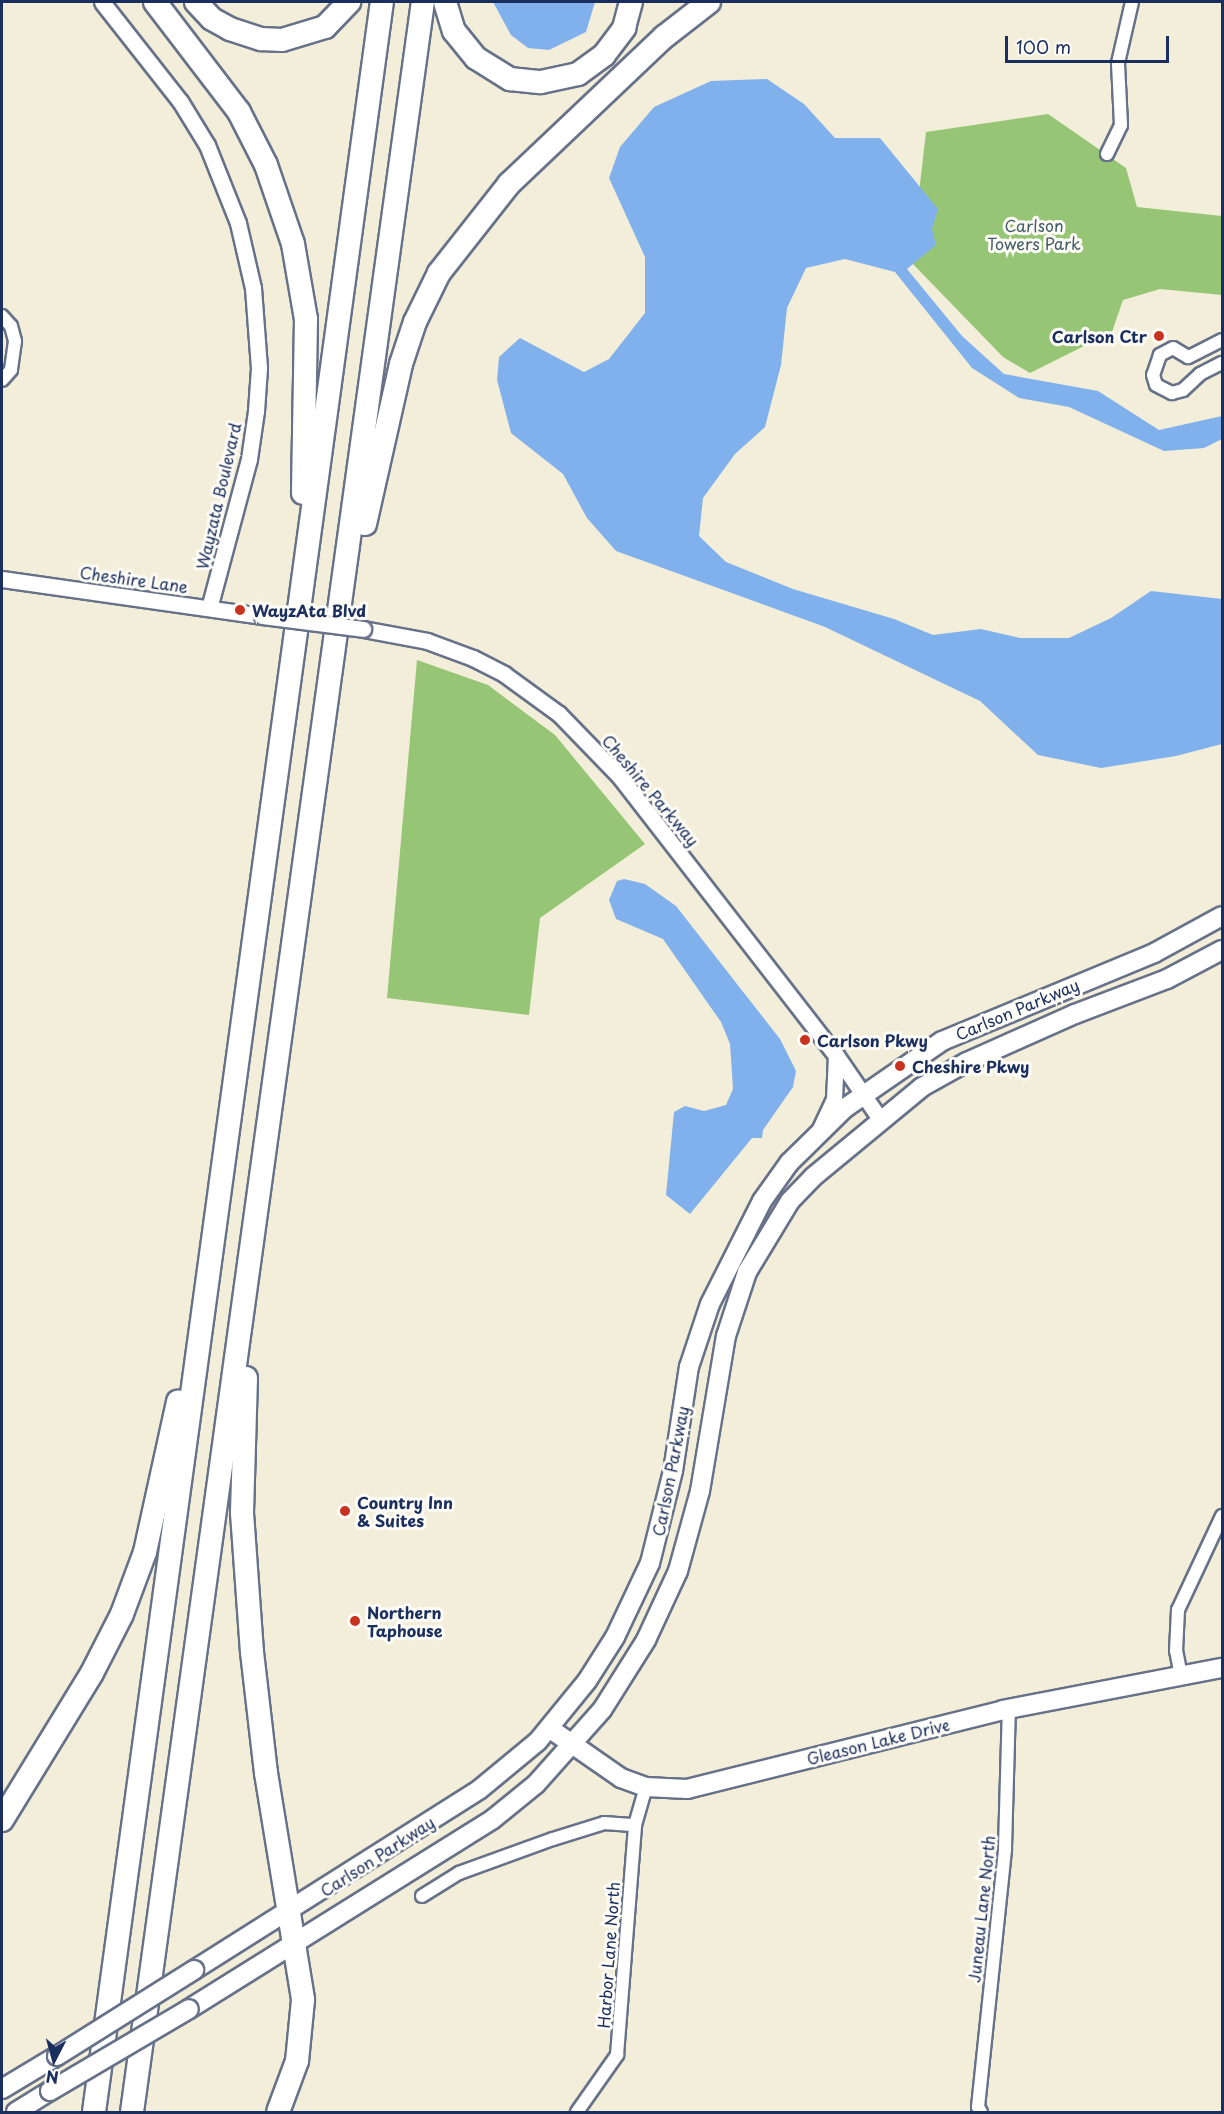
<!DOCTYPE html>
<html>
<head>
<meta charset="utf-8">
<style>
  body { margin:0 }
  #map { position:relative; width:1224px; height:2114px; overflow:hidden; background:#f3eed9; font-family:"Playpen Sans",sans-serif }
  div>[style] { position:absolute }
  .green>* { inset:0; background:#96c675 }
  .water>* { inset:0; background:#81b1ec }
  .roads { filter:drop-shadow(2px 0 #677289) drop-shadow(-2px 0 #677289) drop-shadow(0 2px #677289) drop-shadow(0 -2px #677289) }
  .minor>* { height:12px; margin:-6px; padding:0 6px; transform-origin:6px; border-radius:6px; background:#fff }
  .tertiary>* { height:15px; margin:-7.5px; padding:0 7.5px; transform-origin:7.5px; border-radius:7.5px; background:#fff }
  .secondary>* { height:18px; margin:-9px; padding:0 9px; transform-origin:9px; border-radius:9px; background:#fff }
  .motorway>* { height:22px; margin:-11px; padding:0 11px; transform-origin:11px; border-radius:11px; background:#fff }
  .bridges { filter:drop-shadow(2px 0 #677289) drop-shadow(-2px 0 #677289) drop-shadow(0 2px #677289) drop-shadow(0 -2px #677289) }
  .tertiary-bridge>* { height:15px; margin:-7.5px; padding:0 7.5px; transform-origin:7.5px; border-radius:7.5px; background:#fff }
  .secondary-bridge>* { height:18px; margin:-9px; padding:0 9px; transform-origin:9px; border-radius:9px; background:#fff }
  .dots>* { width:16px; height:16px; translate:-50% -50%; box-sizing:border-box; border:3px solid #fdfcf7; border-radius:50% }
  span { translate:-50% -50%; white-space:nowrap; text-align:center; line-height:1.15; -webkit-text-stroke:6px #fdfcf7; paint-order:stroke }
  .park-label { font-size:16px; color:#405c65 }
  .poi-label { font-size:16px; color:#1b2f5e; font-weight:700 }
  .right { translate:-100% -50%; text-align:right }
  .left { translate:0 -50%; text-align:left }
  .street-label { font-size:16px; color:#1b2f5e }
  .frame { position:absolute; inset:0; border:3px solid #1b2f5e; pointer-events:none }
  .north { position:absolute; left:24px; top:2030px; width:60px; height:60px; -webkit-text-stroke:4px #fdfcf7; paint-order:stroke; rotate:186deg; font-size:16px; font-weight:700; line-height:24px; text-align:center; color:#1b2f5e }
  .north::after { content:''; display:block; margin:auto; width:21px; height:27px; background:#1b2f5e; clip-path:polygon(50% 0,100% 100%,50% 72%,0 100%) }
  .scale { position:absolute; left:1005px; top:36px; width:164px; height:27px; box-sizing:border-box; border:3px solid #1b2f5e; border-top:0; padding-left:8px; font-size:18px; line-height:21px; white-space:nowrap; color:#1b2f5e; -webkit-text-stroke:4px #fdfcf7; paint-order:stroke }
</style>
</head>
<body>
<div id="map">
  <div class="green">
    <div style="clip-path:polygon(1048px 114px,1126px 168px,1137px 207px,1222px 216px,1222px 295px,1160px 289px,1123px 300px,1112px 332px,1030px 373px,1003px 357px,911px 262px,926px 132px)"></div>
    <div style="clip-path:polygon(417px 660px,488px 685px,555px 735px,645px 844px,540px 918px,529px 1015px,387px 998px)"></div>
  </div>
  <div class="water">
    <div style="clip-path:polygon(493px 2px,595px 2px,586px 32px,549px 50px,528px 48px,511px 35px)"></div>
    <div style="clip-path:polygon(767px 79px,804px 104px,835px 138px,880px 138px,938px 209px,932px 229px,936px 245px,907px 269px,962px 336px,1004px 374px,1098px 391px,1159px 430px,1222px 416px,1222px 439px,1204px 448px,1164px 451px,1069px 407px,1019px 398px,972px 368px,895px 272px,845px 259px,806px 268px,787px 308px,781px 365px,765px 427px,735px 454px,703px 498px,699px 536px,726px 562px,793px 589px,894px 619px,933px 635px,981px 629px,1020px 638px,1069px 638px,1111px 618px,1151px 591px,1222px 599px,1222px 744px,1176px 756px,1101px 768px,1038px 755px,980px 701px,825px 627px,616px 551px,587px 518px,563px 474px,511px 433px,497px 380px,499px 357px,520px 338px,584px 372px,609px 359px,645px 313px,645px 257px,609px 178px,620px 147px,654px 107px,711px 81px)"></div>
    <div style="clip-path:polygon(624px 879px,645px 884px,676px 906px,780px 1039px,796px 1071px,793px 1087px,763px 1130px,762px 1138px,752px 1138px,690px 1214px,666px 1195px,674px 1112px,685px 1106px,704px 1111px,726px 1105px,733px 1089px,730px 1044px,721px 1022px,663px 939px,616px 919px,609px 900px,617px 881px)"></div>
  </div>
  <div class="roads">
    <div class="minor">
      <div style="left:1107px;top:154px;width:32px;rotate:-64deg"></div>
      <div style="left:1121px;top:125px;width:62px;rotate:-92.8deg"></div>
      <div style="left:1118px;top:63px;width:63px;rotate:-77.1deg"></div>
      <div style="left:2px;top:316px;width:13px;rotate:48deg"></div>
      <div style="left:11px;top:326px;width:16px;rotate:75deg"></div>
      <div style="left:15px;top:341px;width:29px;rotate:98deg"></div>
      <div style="left:11px;top:370px;width:13px;rotate:132deg"></div>
      <div style="left:1222px;top:340px;width:38px;rotate:153deg"></div>
      <div style="left:1188px;top:357px;width:17px;rotate:-149deg"></div>
      <div style="left:1173px;top:348px;width:15px;rotate:152deg"></div>
      <div style="left:1160px;top:355px;width:21px;rotate:109deg"></div>
      <div style="left:1153px;top:375px;width:10px;rotate:73deg"></div>
      <div style="left:1156px;top:385px;width:18px;rotate:27deg"></div>
      <div style="left:1172px;top:393px;width:11px;rotate:-15deg"></div>
      <div style="left:1183px;top:390px;width:23px;rotate:-43deg"></div>
      <div style="left:1200px;top:374px;width:25px;rotate:-27deg"></div>
      <div style="left:1181px;top:1676px;width:25px;rotate:-101deg"></div>
      <div style="left:1176px;top:1651px;width:41px;rotate:-87.2deg"></div>
      <div style="left:1178px;top:1610px;width:104px;rotate:-64.9deg"></div>
      <div style="left:422px;top:1896px;width:44px;rotate:-31.9deg"></div>
      <div style="left:459px;top:1873px;width:100px;rotate:-19.9deg"></div>
      <div style="left:553px;top:1839px;width:53px;rotate:-17.4deg"></div>
      <div style="left:604px;top:1823px;width:31px;rotate:4deg"></div>
      <div style="left:577px;top:2112px;width:70px;rotate:-54.9deg"></div>
      <div style="left:617px;top:2055px;width:231px;rotate:-85.5deg"></div>
      <div style="left:635px;top:1825px;width:40px;rotate:-74deg"></div>
      <div style="left:981px;top:2112px;width:6px;rotate:-121deg"></div>
      <div style="left:978px;top:2107px;width:260px;rotate:-84deg"></div>
      <div style="left:1005px;top:1848px;width:139px;rotate:-88.4deg"></div>
    </div>
    <div class="tertiary">
      <div style="left:102px;top:2px;width:126px;rotate:51.8deg"></div>
      <div style="left:180px;top:101px;width:52px;rotate:58.5deg"></div>
      <div style="left:207px;top:145px;width:84px;rotate:68.3deg"></div>
      <div style="left:238px;top:223px;width:67px;rotate:77deg"></div>
      <div style="left:253px;top:288px;width:80px;rotate:85.7deg"></div>
      <div style="left:259px;top:368px;width:43px;rotate:94deg"></div>
      <div style="left:256px;top:411px;width:49px;rotate:98.3deg"></div>
      <div style="left:249px;top:459px;width:154px;rotate:105deg"></div>
      <div style="left:2px;top:579px;width:263px;rotate:8.1deg"></div>
      <div style="left:363px;top:629px;width:65px;rotate:10.6deg"></div>
      <div style="left:427px;top:641px;width:49px;rotate:20.3deg"></div>
      <div style="left:473px;top:658px;width:35px;rotate:27deg"></div>
      <div style="left:504px;top:674px;width:68px;rotate:36deg"></div>
      <div style="left:559px;top:714px;width:88px;rotate:45.9deg"></div>
      <div style="left:620px;top:777px;width:352px;rotate:52.2deg"></div>
      <div style="left:836px;top:1055px;width:78px;rotate:55.5deg"></div>
      <div style="left:818px;top:1133px;width:38px;rotate:-65deg"></div>
      <div style="left:834px;top:1099px;width:44px;rotate:-87.4deg"></div>
    </div>
    <div class="secondary">
      <div style="left:549px;top:1728px;width:88px;rotate:34.8deg"></div>
      <div style="left:621px;top:1778px;width:27px;rotate:20deg"></div>
      <div style="left:646px;top:1787px;width:41px;rotate:2.8deg"></div>
      <div style="left:687px;top:1789px;width:326px;rotate:-14deg"></div>
      <div style="left:1003px;top:1710px;width:223px;rotate:-10.9deg"></div>
      <div style="left:194px;top:1970px;width:338px;rotate:-32.3deg"></div>
      <div style="left:480px;top:1789px;width:75px;rotate:-39.6deg"></div>
      <div style="left:538px;top:1741px;width:77px;rotate:-50.8deg"></div>
      <div style="left:587px;top:1681px;width:52px;rotate:-57.5deg"></div>
      <div style="left:615px;top:1637px;width:82px;rotate:-64.7deg"></div>
      <div style="left:650px;top:1563px;width:95px;rotate:-76deg"></div>
      <div style="left:673px;top:1471px;width:105px;rotate:-81.3deg"></div>
      <div style="left:689px;top:1367px;width:66px;rotate:-71.6deg"></div>
      <div style="left:710px;top:1304px;width:115px;rotate:-63.2deg"></div>
      <div style="left:762px;top:1201px;width:47px;rotate:-54.6deg"></div>
      <div style="left:789px;top:1163px;width:78px;rotate:-44.5deg"></div>
      <div style="left:845px;top:1108px;width:118px;rotate:-34.6deg"></div>
      <div style="left:942px;top:1041px;width:230px;rotate:-22.5deg"></div>
      <div style="left:1154px;top:953px;width:77px;rotate:-28.6deg"></div>
      <div style="left:189px;top:2009px;width:358px;rotate:-32deg"></div>
      <div style="left:493px;top:1819px;width:55px;rotate:-39.1deg"></div>
      <div style="left:536px;top:1784px;width:99px;rotate:-48.3deg"></div>
      <div style="left:602px;top:1710px;width:83px;rotate:-57.8deg"></div>
      <div style="left:646px;top:1640px;width:76px;rotate:-65.1deg"></div>
      <div style="left:678px;top:1571px;width:83px;rotate:-74.6deg"></div>
      <div style="left:700px;top:1491px;width:157px;rotate:-80.5deg"></div>
      <div style="left:726px;top:1336px;width:67px;rotate:-71.8deg"></div>
      <div style="left:747px;top:1272px;width:83px;rotate:-58.8deg"></div>
      <div style="left:790px;top:1201px;width:33px;rotate:-46deg"></div>
      <div style="left:813px;top:1177px;width:141px;rotate:-39.5deg"></div>
      <div style="left:922px;top:1087px;width:51px;rotate:-29.1deg"></div>
      <div style="left:967px;top:1062px;width:118px;rotate:-24deg"></div>
      <div style="left:1075px;top:1014px;width:98px;rotate:-20.8deg"></div>
      <div style="left:1167px;top:979px;width:62px;rotate:-27.8deg"></div>
      <div style="left:2px;top:2089px;width:64px;rotate:-31deg"></div>
      <div style="left:16px;top:2112px;width:40px;rotate:-32deg"></div>
    </div>
    <div class="motorway">
      <div style="left:155px;top:2px;width:138px;rotate:52.6deg"></div>
      <div style="left:239px;top:112px;width:59px;rotate:63deg"></div>
      <div style="left:266px;top:165px;width:83px;rotate:71.1deg"></div>
      <div style="left:293px;top:244px;width:76px;rotate:80.2deg"></div>
      <div style="left:306px;top:319px;width:174px;rotate:91deg"></div>
      <div style="left:196px;top:2px;width:23px;rotate:47deg"></div>
      <div style="left:212px;top:19px;width:21px;rotate:29deg"></div>
      <div style="left:230px;top:29px;width:33px;rotate:18deg"></div>
      <div style="left:261px;top:39px;width:21px;rotate:3deg"></div>
      <div style="left:282px;top:40px;width:45px;rotate:-16.8deg"></div>
      <div style="left:325px;top:27px;width:35px;rotate:-46deg"></div>
      <div style="left:445px;top:2px;width:30px;rotate:73deg"></div>
      <div style="left:454px;top:31px;width:35px;rotate:51deg"></div>
      <div style="left:476px;top:58px;width:40px;rotate:32deg"></div>
      <div style="left:510px;top:79px;width:31px;rotate:6deg"></div>
      <div style="left:541px;top:82px;width:38px;rotate:-12deg"></div>
      <div style="left:578px;top:74px;width:32px;rotate:-36deg"></div>
      <div style="left:604px;top:55px;width:34px;rotate:-53deg"></div>
      <div style="left:624px;top:28px;width:27px;rotate:-75deg"></div>
      <div style="left:365px;top:524px;width:164px;rotate:-77.3deg"></div>
      <div style="left:401px;top:364px;width:44px;rotate:-71.6deg"></div>
      <div style="left:415px;top:322px;width:55px;rotate:-63.9deg"></div>
      <div style="left:439px;top:273px;width:113px;rotate:-51.8deg"></div>
      <div style="left:509px;top:184px;width:214px;rotate:-43.5deg"></div>
      <div style="left:664px;top:37px;width:57px;rotate:-37.9deg"></div>
      <div style="left:246px;top:1378px;width:135px;rotate:91.7deg"></div>
      <div style="left:242px;top:1513px;width:139px;rotate:85.9deg"></div>
      <div style="left:252px;top:1652px;width:122px;rotate:83.4deg"></div>
      <div style="left:266px;top:1773px;width:230px;rotate:80.7deg"></div>
      <div style="left:303px;top:2000px;width:61px;rotate:95.6deg"></div>
      <div style="left:297px;top:2061px;width:54px;rotate:110.4deg"></div>
      <div style="left:2px;top:1820px;width:172px;rotate:-58.5deg"></div>
      <div style="left:92px;top:1673px;width:66px;rotate:-63deg"></div>
      <div style="left:122px;top:1614px;width:66px;rotate:-69.6deg"></div>
      <div style="left:145px;top:1552px;width:154px;rotate:-77.6deg"></div>
      <div style="left:94px;top:2112px;width:2130px;rotate:-82.23deg"></div>
      <div style="left:132px;top:2112px;width:2130px;rotate:-82.15deg"></div>
    </div>
  </div>
  <div class="bridges">
    <div class="tertiary-bridge">
      <div style="left:262px;top:616px;width:102px;rotate:7.3deg"></div>
    </div>
    <div class="secondary-bridge">
      <div style="left:57px;top:2056px;width:162px;rotate:-32.1deg"></div>
      <div style="left:50px;top:2091px;width:161px;rotate:-30.5deg"></div>
    </div>
  </div>
  <div class="dots">
    <div style="left:1159px;top:336px;background:#c8321e"></div>
    <div style="left:240px;top:610px;background:#c8321e"></div>
    <div style="left:805px;top:1040px;background:#c8321e"></div>
    <div style="left:900px;top:1066px;background:#c8321e"></div>
    <div style="left:345px;top:1511px;background:#c8321e"></div>
    <div style="left:355px;top:1621px;background:#c8321e"></div>
  </div>
  <div class="park-label">
    <span style="left:1034px;top:234px">Carlson<br>Towers Park</span>
  </div>
  <div class="poi-label">
    <span class="right" style="left:1147px;top:336px">Carlson Ctr</span>
    <span class="left" style="left:252px;top:610px">WayzAta Blvd</span>
    <span class="left" style="left:817px;top:1040px">Carlson Pkwy</span>
    <span class="left" style="left:912px;top:1066px">Cheshire Pkwy</span>
    <span class="left" style="left:357px;top:1511px">Country Inn<br>&amp; Suites</span>
    <span class="left" style="left:367px;top:1621px">Northern<br>Taphouse</span>
  </div>
  <div class="street-label">
    <span style="left:218px;top:496px;rotate:-77deg">Wayzata Boulevard</span>
    <span style="left:134px;top:579px;rotate:8deg">Cheshire Lane</span>
    <span style="left:651px;top:790px;rotate:50deg">Cheshire Parkway</span>
    <span style="left:1017px;top:1009px;rotate:-23deg">Carlson Parkway</span>
    <span style="left:670px;top:1471px;rotate:-79deg">Carlson Parkway</span>
    <span style="left:878px;top:1741px;rotate:-14deg">Gleason Lake Drive</span>
    <span style="left:377px;top:1856px;rotate:-33deg">Carlson Parkway</span>
    <span style="left:981px;top:1909px;rotate:-84deg">Juneau Lane North</span>
    <span style="left:608px;top:1955px;rotate:-86deg">Harbor Lane North</span>
  </div>
  <div class="frame"></div>
  <div class="north">N</div>
  <div class="scale">100 m</div>
</div>
</body>
</html>
